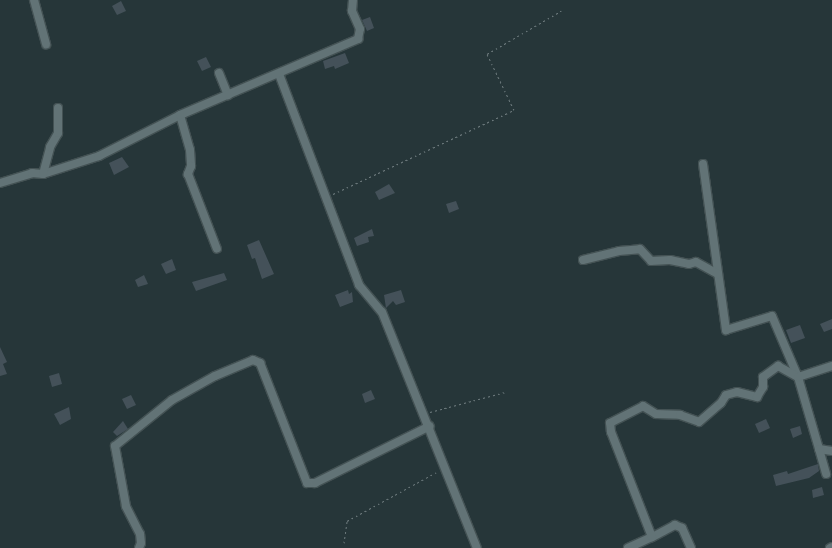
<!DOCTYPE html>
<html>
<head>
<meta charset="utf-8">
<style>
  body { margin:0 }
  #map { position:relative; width:832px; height:548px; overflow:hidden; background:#263639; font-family:"PT Sans Narrow",sans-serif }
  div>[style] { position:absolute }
  .building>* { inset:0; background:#445159 }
  .path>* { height:1px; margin-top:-0.5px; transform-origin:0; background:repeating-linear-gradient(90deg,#6e7b7e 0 2px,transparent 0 5px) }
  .roads { filter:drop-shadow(1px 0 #445254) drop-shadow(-1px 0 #445254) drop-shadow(0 1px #445254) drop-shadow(0 -1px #445254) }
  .street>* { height:8px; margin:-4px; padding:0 4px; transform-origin:4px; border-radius:4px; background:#627376 }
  span { translate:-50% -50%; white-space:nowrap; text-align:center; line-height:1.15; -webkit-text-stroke:3px #151c1d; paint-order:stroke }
</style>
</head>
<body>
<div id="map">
  <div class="building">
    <div style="clip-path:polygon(121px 1px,126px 11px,117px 15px,112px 6px)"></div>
    <div style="clip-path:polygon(370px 17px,374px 28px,367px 31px,362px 20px)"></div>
    <div style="clip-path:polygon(345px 53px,349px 63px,335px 69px,334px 66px,325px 69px,323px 61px)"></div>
    <div style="clip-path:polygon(206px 57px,211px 67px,202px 71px,197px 61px)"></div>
    <div style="clip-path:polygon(122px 157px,129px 167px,114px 175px,109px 163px)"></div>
    <div style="clip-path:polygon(389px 184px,395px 193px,379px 200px,375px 192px)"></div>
    <div style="clip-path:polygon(456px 201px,459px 209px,449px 213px,446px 204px)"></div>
    <div style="clip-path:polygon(372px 229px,374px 236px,368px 237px,369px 242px,357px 246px,354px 238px)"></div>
    <div style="clip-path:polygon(259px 240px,274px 274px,262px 279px,255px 258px,252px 259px,247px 245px)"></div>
    <div style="clip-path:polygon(172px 259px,176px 270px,166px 274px,161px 264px)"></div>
    <div style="clip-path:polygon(224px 273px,227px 280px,196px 291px,192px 282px)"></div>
    <div style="clip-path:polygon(144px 275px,148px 284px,138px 287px,135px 280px)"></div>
    <div style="clip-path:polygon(348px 290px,349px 294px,352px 292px,353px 302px,340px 307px,335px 295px)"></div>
    <div style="clip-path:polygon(401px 290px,405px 302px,396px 305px,393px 301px,386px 308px,384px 295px)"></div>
    <div style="clip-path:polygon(832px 319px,832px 329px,824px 332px,820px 324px)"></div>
    <div style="clip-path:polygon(800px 325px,805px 338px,791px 343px,786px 330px)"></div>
    <div style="clip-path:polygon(0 347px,7px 362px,3px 364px,7px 374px,0 376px)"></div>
    <div style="clip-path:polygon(59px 373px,62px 384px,52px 387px,49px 376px)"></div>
    <div style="clip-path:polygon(371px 390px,375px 399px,365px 403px,362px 394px)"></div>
    <div style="clip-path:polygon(131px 395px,136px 405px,127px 409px,122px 399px)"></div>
    <div style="clip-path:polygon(69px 407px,71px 419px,60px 425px,54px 414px)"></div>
    <div style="clip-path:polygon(766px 419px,770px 428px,759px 433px,755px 424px)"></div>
    <div style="clip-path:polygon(123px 421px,128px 429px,117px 436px,113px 432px)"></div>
    <div style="clip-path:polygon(800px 426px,802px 434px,793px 438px,790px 429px)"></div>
    <div style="clip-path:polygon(818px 464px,819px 471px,809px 478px,776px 486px,773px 475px,787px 471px,788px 474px)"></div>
    <div style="clip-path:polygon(822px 487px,824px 495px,813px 498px,812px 490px)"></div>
  </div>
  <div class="path">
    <div style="left:333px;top:194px;width:200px;rotate:-24.9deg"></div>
    <div style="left:514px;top:110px;width:62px;rotate:-115.7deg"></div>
    <div style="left:487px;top:54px;width:86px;rotate:-30.2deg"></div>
    <div style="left:430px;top:412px;width:78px;rotate:-14.9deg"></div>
    <div style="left:344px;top:543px;width:22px;rotate:-82deg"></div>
    <div style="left:347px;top:521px;width:102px;rotate:-28.6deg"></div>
  </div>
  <div class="roads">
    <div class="street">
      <div style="left:34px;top:0;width:46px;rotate:74.7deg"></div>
      <div style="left:219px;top:73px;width:24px;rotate:68deg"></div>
      <div style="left:279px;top:74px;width:226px;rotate:69.2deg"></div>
      <div style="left:359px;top:285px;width:35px;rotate:50deg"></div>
      <div style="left:382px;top:312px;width:254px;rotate:68.1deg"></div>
      <div style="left:180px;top:115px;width:36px;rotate:74deg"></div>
      <div style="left:190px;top:150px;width:16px;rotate:86deg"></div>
      <div style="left:191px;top:166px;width:9px;rotate:111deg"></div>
      <div style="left:188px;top:174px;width:80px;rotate:68.9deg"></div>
      <div style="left:703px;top:164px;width:168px;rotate:82.1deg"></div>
      <div style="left:726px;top:330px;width:48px;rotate:-16.9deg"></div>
      <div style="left:772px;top:316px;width:66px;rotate:66.9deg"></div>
      <div style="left:798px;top:377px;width:75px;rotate:73.7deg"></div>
      <div style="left:819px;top:449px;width:13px;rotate:9deg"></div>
      <div style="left:43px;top:174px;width:59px;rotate:-17.8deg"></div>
      <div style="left:99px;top:156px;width:91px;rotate:-26.8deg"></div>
      <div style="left:180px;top:115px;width:194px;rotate:-23.1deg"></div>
      <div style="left:358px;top:39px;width:10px;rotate:-79deg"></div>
      <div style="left:360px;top:29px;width:20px;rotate:-114deg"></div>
      <div style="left:352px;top:11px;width:11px;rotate:-85deg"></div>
      <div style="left:0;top:183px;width:34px;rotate:-17deg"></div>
      <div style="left:32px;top:173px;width:11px;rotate:5deg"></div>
      <div style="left:43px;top:174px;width:28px;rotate:-75deg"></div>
      <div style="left:50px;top:147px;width:16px;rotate:-60deg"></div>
      <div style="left:58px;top:133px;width:25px;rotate:-90deg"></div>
      <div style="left:583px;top:260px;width:37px;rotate:-14deg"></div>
      <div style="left:619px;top:251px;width:21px;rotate:-5deg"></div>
      <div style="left:640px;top:249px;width:16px;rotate:47deg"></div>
      <div style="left:651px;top:261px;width:19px;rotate:-3deg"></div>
      <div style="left:670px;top:260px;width:19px;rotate:12deg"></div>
      <div style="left:689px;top:264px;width:7px;rotate:-16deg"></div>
      <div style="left:696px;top:262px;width:25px;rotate:29deg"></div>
      <div style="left:819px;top:449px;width:26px;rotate:74deg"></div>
      <div style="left:139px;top:548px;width:5px;rotate:-68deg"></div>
      <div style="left:141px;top:543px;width:9px;rotate:-96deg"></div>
      <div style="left:140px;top:534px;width:31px;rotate:-117deg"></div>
      <div style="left:126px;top:506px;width:61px;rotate:-100.4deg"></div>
      <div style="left:115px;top:446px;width:73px;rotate:-38.9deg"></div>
      <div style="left:172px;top:400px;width:49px;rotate:-29.2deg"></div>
      <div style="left:215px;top:376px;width:41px;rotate:-22.8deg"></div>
      <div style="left:253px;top:360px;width:8px;rotate:23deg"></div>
      <div style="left:260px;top:363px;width:129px;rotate:68.6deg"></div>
      <div style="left:307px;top:483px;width:8px"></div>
      <div style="left:315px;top:483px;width:128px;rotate:-26.4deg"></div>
      <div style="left:628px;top:548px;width:26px;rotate:-25deg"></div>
      <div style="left:691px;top:548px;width:22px;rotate:-114deg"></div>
      <div style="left:682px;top:528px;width:8px;rotate:-157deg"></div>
      <div style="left:675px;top:525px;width:26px;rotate:152deg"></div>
      <div style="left:652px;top:537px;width:113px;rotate:-111.3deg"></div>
      <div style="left:611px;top:432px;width:9px;rotate:-96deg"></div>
      <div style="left:610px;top:423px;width:37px;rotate:-27deg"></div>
      <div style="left:643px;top:406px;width:15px;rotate:32deg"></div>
      <div style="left:656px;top:414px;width:24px;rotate:2deg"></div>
      <div style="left:680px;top:415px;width:20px;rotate:20deg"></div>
      <div style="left:699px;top:422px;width:29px;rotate:-41deg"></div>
      <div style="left:721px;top:403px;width:9px;rotate:-58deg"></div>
      <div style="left:726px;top:395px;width:11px;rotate:-15deg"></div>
      <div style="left:737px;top:392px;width:21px;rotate:14deg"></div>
      <div style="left:757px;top:397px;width:12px;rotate:-59deg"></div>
      <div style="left:763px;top:387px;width:10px;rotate:-90deg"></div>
      <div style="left:763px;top:377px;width:19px;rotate:-36deg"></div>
      <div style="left:778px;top:366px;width:23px;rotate:29deg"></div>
      <div style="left:798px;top:377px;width:36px;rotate:-18deg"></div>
      <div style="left:830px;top:548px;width:2px;rotate:-27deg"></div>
    </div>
  </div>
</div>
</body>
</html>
